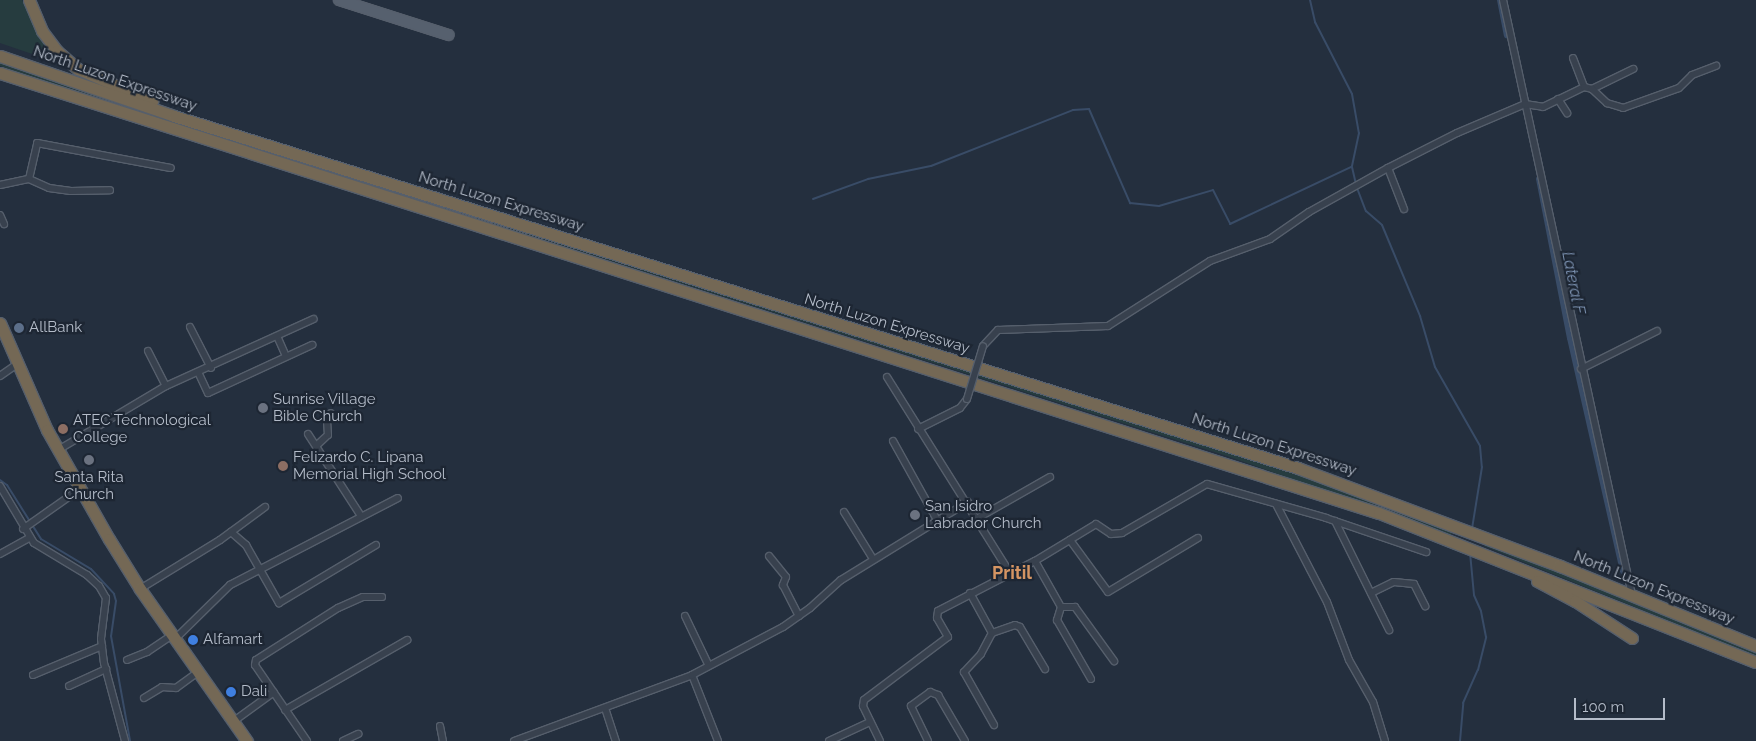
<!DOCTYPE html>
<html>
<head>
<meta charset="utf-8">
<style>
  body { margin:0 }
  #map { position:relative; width:1756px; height:741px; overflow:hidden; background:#242f3e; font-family:Raleway,sans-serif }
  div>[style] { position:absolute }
  .green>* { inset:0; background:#263c3f }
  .stream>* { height:2px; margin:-1px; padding:0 1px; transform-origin:1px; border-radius:1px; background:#394c67 }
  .canal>* { height:6px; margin:-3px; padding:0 3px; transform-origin:3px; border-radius:3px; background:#394c67 }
  .roads { filter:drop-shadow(1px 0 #565f6c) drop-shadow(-1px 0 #565f6c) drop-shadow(0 1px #565f6c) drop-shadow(0 -1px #565f6c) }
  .street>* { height:6px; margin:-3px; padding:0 3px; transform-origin:3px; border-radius:3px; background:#38414e }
  .primary>* { height:10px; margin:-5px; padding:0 5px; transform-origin:5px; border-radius:5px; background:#56606e }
  .highway>* { height:11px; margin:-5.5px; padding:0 5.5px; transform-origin:5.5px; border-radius:5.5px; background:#746855 }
  .bridges { filter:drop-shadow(1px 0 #565f6c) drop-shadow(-1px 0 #565f6c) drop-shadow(0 1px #565f6c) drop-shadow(0 -1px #565f6c) }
  .street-bridge>* { height:6px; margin:-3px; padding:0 3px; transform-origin:3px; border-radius:3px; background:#38414e }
  .dots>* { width:14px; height:14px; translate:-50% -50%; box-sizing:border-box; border:2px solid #1d2633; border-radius:50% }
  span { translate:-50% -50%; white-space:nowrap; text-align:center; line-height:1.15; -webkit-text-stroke:4.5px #1d2633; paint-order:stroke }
  .street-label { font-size:15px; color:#b4bcc9 }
  .poi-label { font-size:15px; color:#b4bcc9 }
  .left { translate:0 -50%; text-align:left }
  .water-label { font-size:16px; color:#7c92b1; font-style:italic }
  .quarter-label { font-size:18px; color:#d59563; font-weight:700 }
  .scale { position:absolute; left:1574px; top:698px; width:91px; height:22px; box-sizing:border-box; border:2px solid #b4bcc9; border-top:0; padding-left:6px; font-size:15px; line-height:18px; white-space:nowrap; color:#b4bcc9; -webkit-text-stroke:4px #1d2633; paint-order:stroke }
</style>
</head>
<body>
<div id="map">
  <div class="green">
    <div style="clip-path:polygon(0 0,22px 0,53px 54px,41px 57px,0 43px)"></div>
    <div style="clip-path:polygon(0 60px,1230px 450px,1454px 528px,1451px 535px,1227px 456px,36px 79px,0 66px)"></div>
    <div style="clip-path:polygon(1485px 541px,1756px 648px,1756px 656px,1484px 546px)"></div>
  </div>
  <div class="stream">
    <div style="left:1310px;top:0;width:23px;rotate:77deg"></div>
    <div style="left:1315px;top:22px;width:81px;rotate:62.8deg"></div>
    <div style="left:1352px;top:94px;width:40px;rotate:80deg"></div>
    <div style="left:1359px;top:133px;width:35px;rotate:102deg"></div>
    <div style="left:1352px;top:167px;width:17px;rotate:77deg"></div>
    <div style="left:1357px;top:188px;width:25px;rotate:69deg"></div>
    <div style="left:1366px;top:211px;width:21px;rotate:41deg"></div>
    <div style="left:1382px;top:225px;width:99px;rotate:67.3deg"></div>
    <div style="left:1420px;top:316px;width:53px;rotate:73.6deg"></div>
    <div style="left:1435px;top:367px;width:91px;rotate:60.3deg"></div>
    <div style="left:1480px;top:446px;width:21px;rotate:85deg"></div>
    <div style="left:1482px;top:467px;width:63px;rotate:99.2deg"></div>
    <div style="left:813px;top:199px;width:59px;rotate:-20deg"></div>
    <div style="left:868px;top:179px;width:64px;rotate:-11.7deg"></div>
    <div style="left:931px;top:166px;width:153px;rotate:-21.5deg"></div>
    <div style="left:1073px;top:110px;width:16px;rotate:-4deg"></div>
    <div style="left:1089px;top:109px;width:103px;rotate:66.4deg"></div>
    <div style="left:1130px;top:203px;width:29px;rotate:6deg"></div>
    <div style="left:1159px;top:206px;width:56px;rotate:-16.5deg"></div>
    <div style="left:1213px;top:190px;width:38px;rotate:63deg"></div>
    <div style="left:1230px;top:224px;width:134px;rotate:-25.2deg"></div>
    <div style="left:0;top:480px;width:9px;rotate:36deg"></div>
    <div style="left:7px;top:485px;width:64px;rotate:57.8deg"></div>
    <div style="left:41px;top:539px;width:58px;rotate:31deg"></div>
    <div style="left:91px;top:569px;width:34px;rotate:47deg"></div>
    <div style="left:114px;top:594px;width:7px;rotate:74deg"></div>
    <div style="left:116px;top:601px;width:35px;rotate:98deg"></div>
    <div style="left:111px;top:636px;width:107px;rotate:79.7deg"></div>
    <div style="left:1460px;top:741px;width:38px;rotate:-85deg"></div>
    <div style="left:1463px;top:703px;width:36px;rotate:-66deg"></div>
    <div style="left:1478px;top:670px;width:34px;rotate:-76deg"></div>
    <div style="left:1486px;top:637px;width:26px;rotate:-101deg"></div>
    <div style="left:1481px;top:611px;width:17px;rotate:-114deg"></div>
    <div style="left:1474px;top:595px;width:42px;rotate:-95.4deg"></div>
  </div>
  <div class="canal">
    <div style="left:1500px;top:0;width:36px;rotate:79deg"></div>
    <div style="left:1539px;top:179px;width:162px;rotate:79deg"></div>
    <div style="left:1570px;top:338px;width:239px;rotate:77.2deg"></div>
  </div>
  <div class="roads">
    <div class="street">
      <div style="left:1503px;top:0;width:609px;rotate:77.77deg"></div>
      <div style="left:1573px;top:58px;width:31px;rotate:69deg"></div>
      <div style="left:1592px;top:89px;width:46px;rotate:-26deg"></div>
      <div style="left:1558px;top:99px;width:17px;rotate:57deg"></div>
      <div style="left:1388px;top:168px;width:44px;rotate:68.7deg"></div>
      <div style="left:29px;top:179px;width:22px;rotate:24deg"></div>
      <div style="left:49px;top:188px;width:22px;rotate:8deg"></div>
      <div style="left:71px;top:191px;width:39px;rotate:-1deg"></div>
      <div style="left:0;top:185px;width:30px;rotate:-12deg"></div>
      <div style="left:29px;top:179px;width:37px;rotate:-77deg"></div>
      <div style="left:37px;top:143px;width:136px;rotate:10.6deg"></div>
      <div style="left:0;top:215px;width:10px;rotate:66deg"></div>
      <div style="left:190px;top:327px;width:46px;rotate:62.9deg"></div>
      <div style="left:277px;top:336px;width:22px;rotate:66deg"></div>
      <div style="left:983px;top:346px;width:22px;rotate:-47deg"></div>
      <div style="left:998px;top:330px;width:110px;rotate:-2.1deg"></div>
      <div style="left:1108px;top:326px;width:121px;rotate:-32.5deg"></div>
      <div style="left:1210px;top:261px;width:64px;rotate:-20.1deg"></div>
      <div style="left:1270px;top:239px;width:47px;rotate:-34.7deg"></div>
      <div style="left:1309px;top:212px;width:90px;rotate:-29.1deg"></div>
      <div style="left:1388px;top:168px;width:77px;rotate:-26.9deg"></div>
      <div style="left:1457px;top:133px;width:74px;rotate:-23.1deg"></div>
      <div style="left:1525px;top:104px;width:18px;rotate:9deg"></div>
      <div style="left:1543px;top:107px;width:46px;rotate:-26deg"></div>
      <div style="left:1584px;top:87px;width:8px;rotate:14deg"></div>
      <div style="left:1592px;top:89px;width:21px;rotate:43deg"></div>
      <div style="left:1607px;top:103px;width:17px;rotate:17deg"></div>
      <div style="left:1623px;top:108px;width:59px;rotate:-19.7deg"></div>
      <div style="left:1679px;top:88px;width:18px;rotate:-45deg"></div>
      <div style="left:1692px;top:75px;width:26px;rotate:-21deg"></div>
      <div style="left:148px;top:351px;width:39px;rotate:63deg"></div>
      <div style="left:1581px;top:369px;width:85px;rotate:-26.6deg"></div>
      <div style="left:199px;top:374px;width:21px;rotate:65deg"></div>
      <div style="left:208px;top:393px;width:115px;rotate:-24.8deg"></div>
      <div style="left:0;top:376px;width:21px;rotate:-35deg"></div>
      <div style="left:887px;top:377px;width:231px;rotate:57.9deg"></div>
      <div style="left:918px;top:429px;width:47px;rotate:-26.6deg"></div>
      <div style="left:960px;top:408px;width:11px;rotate:-52deg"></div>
      <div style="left:308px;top:434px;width:98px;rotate:57.1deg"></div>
      <div style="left:893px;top:441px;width:90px;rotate:60.9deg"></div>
      <div style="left:316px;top:446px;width:16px;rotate:-43deg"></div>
      <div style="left:328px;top:435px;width:16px;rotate:-94deg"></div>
      <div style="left:327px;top:419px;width:7px;rotate:-56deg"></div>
      <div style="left:58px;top:450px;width:126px;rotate:-30.7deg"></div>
      <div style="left:166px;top:386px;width:162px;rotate:-24.4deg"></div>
      <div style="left:0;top:486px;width:66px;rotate:59.2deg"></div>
      <div style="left:34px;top:543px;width:62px;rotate:31.1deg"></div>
      <div style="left:87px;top:575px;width:16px;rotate:43deg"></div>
      <div style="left:99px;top:586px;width:14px;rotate:60deg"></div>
      <div style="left:106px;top:598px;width:41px;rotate:97deg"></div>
      <div style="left:101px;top:639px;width:24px;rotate:83deg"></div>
      <div style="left:104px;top:663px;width:81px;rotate:74.9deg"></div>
      <div style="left:1276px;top:504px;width:110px;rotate:62.5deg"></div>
      <div style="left:1327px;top:602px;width:62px;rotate:69.2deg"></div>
      <div style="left:1349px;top:660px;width:48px;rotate:60.3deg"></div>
      <div style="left:1373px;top:702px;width:41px;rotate:72.9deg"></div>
      <div style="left:844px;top:512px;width:55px;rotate:58.3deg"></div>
      <div style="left:978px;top:518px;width:83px;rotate:-29.7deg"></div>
      <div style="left:1335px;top:521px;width:122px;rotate:63.6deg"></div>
      <div style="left:23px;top:529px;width:70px;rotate:-35.1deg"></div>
      <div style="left:231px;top:532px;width:20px;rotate:41deg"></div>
      <div style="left:246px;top:545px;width:67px;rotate:60.4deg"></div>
      <div style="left:279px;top:603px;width:113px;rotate:-30.9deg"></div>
      <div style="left:1070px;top:540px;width:64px;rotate:53.8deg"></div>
      <div style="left:1108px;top:592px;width:105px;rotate:-31deg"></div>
      <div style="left:0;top:554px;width:33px;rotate:-29deg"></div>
      <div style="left:769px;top:556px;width:27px;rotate:51deg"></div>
      <div style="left:786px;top:577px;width:9px;rotate:111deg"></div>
      <div style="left:783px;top:585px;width:35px;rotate:63deg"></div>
      <div style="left:1035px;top:561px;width:53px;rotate:60.5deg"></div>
      <div style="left:1061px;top:607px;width:14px;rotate:107deg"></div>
      <div style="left:1057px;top:620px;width:68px;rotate:60deg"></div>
      <div style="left:140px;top:589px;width:94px;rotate:-31.5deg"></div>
      <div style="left:220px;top:540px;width:56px;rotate:-36.3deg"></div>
      <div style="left:970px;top:593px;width:46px;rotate:61.2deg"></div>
      <div style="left:992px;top:633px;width:24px;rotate:118deg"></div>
      <div style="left:981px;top:654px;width:25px;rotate:133deg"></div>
      <div style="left:964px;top:672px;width:61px;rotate:60.5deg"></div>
      <div style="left:1371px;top:593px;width:25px;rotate:-26deg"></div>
      <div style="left:1394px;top:582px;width:20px;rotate:6deg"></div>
      <div style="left:1414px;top:584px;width:25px;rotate:63deg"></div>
      <div style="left:1061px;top:607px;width:14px"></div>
      <div style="left:1075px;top:607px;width:67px;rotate:54.2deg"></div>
      <div style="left:685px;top:616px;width:55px;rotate:64.4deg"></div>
      <div style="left:992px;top:633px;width:24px;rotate:-19deg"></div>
      <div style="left:1015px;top:625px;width:5px;rotate:22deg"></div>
      <div style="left:1020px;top:627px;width:49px;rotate:59.2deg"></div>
      <div style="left:175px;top:639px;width:77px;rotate:-44.5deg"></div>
      <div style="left:230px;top:585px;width:189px;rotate:-27.4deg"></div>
      <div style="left:127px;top:660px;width:22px;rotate:-22deg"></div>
      <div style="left:147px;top:652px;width:30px;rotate:-34deg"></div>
      <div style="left:33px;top:675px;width:75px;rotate:-22.8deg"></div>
      <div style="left:692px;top:675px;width:71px;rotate:68.5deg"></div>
      <div style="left:69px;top:686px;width:41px;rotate:-24.7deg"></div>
      <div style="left:144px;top:698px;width:21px;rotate:-31deg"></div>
      <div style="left:162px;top:687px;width:14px;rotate:4deg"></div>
      <div style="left:176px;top:688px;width:27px;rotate:-36deg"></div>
      <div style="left:605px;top:708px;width:35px;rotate:72deg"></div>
      <div style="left:285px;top:710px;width:141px;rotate:-29.8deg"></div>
      <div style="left:234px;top:721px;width:49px;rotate:-35.9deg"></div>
      <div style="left:440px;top:726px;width:15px;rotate:79deg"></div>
      <div style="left:307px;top:741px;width:92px;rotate:-124.4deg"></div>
      <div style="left:255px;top:665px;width:5px;rotate:-79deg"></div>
      <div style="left:256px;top:660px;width:97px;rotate:-32.4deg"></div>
      <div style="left:338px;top:608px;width:27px;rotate:-24deg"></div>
      <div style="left:363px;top:597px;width:19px"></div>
      <div style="left:343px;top:741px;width:17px;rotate:-25deg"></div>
      <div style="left:514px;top:741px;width:190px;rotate:-20.3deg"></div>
      <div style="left:692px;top:675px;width:103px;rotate:-27.8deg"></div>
      <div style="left:783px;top:627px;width:33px;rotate:-35deg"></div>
      <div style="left:810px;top:608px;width:42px;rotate:-42.1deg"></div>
      <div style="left:841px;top:580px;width:149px;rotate:-31.6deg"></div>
      <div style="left:829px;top:741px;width:45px;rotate:-24.9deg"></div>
      <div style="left:880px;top:741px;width:39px;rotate:-116deg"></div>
      <div style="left:863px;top:706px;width:6px;rotate:-81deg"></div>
      <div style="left:864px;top:700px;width:105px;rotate:-36.9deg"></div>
      <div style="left:948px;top:637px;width:22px;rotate:-120deg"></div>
      <div style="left:937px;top:618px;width:7px;rotate:-82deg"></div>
      <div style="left:938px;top:611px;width:109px;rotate:-27.3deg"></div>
      <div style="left:1035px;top:561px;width:71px;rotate:-31.2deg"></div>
      <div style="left:1096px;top:524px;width:18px;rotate:34deg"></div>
      <div style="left:1111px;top:534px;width:11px;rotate:-5deg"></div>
      <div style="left:1122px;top:533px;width:98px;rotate:-30deg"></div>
      <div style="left:1207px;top:484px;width:124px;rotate:15.9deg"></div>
      <div style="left:1326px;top:518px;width:106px;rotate:18.8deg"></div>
      <div style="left:928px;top:741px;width:39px;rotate:-116deg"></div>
      <div style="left:911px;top:706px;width:24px;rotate:-36deg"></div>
      <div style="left:930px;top:692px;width:9px;rotate:21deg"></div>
      <div style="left:938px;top:695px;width:53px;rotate:59.6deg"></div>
    </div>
    <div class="primary">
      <div style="left:339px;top:0;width:115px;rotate:17.7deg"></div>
    </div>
    <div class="highway">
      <div style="left:29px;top:0;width:34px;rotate:67deg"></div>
      <div style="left:42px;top:31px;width:25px;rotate:53deg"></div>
      <div style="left:57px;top:51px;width:28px;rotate:41deg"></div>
      <div style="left:78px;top:69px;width:81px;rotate:23.4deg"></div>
      <div style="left:0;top:56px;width:184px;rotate:19deg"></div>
      <div style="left:174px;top:116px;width:1178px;rotate:17.39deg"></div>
      <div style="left:1298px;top:468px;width:280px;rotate:20.5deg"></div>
      <div style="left:1560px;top:566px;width:212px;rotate:22.2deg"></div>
      <div style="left:0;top:73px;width:1447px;rotate:17.7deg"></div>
      <div style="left:1379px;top:513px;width:405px;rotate:21.6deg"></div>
      <div style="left:0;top:323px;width:117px;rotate:66.3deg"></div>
      <div style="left:47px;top:430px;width:125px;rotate:60.4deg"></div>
      <div style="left:109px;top:539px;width:59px;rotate:58.2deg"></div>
      <div style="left:140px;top:589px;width:186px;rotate:54.9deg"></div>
      <div style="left:1537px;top:581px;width:43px;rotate:27.8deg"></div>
      <div style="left:1575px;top:601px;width:68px;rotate:33deg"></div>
    </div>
  </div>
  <div class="bridges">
    <div class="street-bridge">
      <div style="left:967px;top:399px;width:55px;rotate:-73.2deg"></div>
    </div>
  </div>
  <div class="dots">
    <div style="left:19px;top:328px;background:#5c6f8a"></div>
    <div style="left:263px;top:408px;background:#6b7280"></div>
    <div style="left:63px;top:429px;background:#8d6e63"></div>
    <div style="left:89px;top:460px;background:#6b7280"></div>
    <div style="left:283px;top:466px;background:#8d6e63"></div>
    <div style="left:915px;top:515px;background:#6b7280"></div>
    <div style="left:193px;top:640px;background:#3f7fe0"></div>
    <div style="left:231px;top:692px;background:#3f7fe0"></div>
  </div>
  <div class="street-label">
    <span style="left:115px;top:79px;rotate:19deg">North Luzon Expressway</span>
    <span style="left:501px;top:202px;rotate:17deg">North Luzon Expressway</span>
    <span style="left:887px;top:324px;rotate:17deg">North Luzon Expressway</span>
    <span style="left:1274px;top:445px;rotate:18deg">North Luzon Expressway</span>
    <span style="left:1654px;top:588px;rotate:22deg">North Luzon Expressway</span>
  </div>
  <div class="poi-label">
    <span class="left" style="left:29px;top:328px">AllBank</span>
    <span class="left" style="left:273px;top:408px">Sunrise Village<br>Bible Church</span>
    <span class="left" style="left:73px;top:429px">ATEC Technological<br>College</span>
    <span class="left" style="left:293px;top:466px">Felizardo C. Lipana<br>Memorial High School</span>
    <span style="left:89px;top:486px">Santa Rita<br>Church</span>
    <span class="left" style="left:925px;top:515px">San Isidro<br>Labrador Church</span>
    <span class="left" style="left:203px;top:640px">Alfamart</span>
    <span class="left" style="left:241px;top:692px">Dali</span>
  </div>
  <div class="water-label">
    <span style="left:1573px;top:283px;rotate:79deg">Lateral F</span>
  </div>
  <div class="quarter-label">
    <span style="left:1012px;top:573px">Pritil</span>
  </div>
  <div class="scale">100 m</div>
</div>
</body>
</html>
